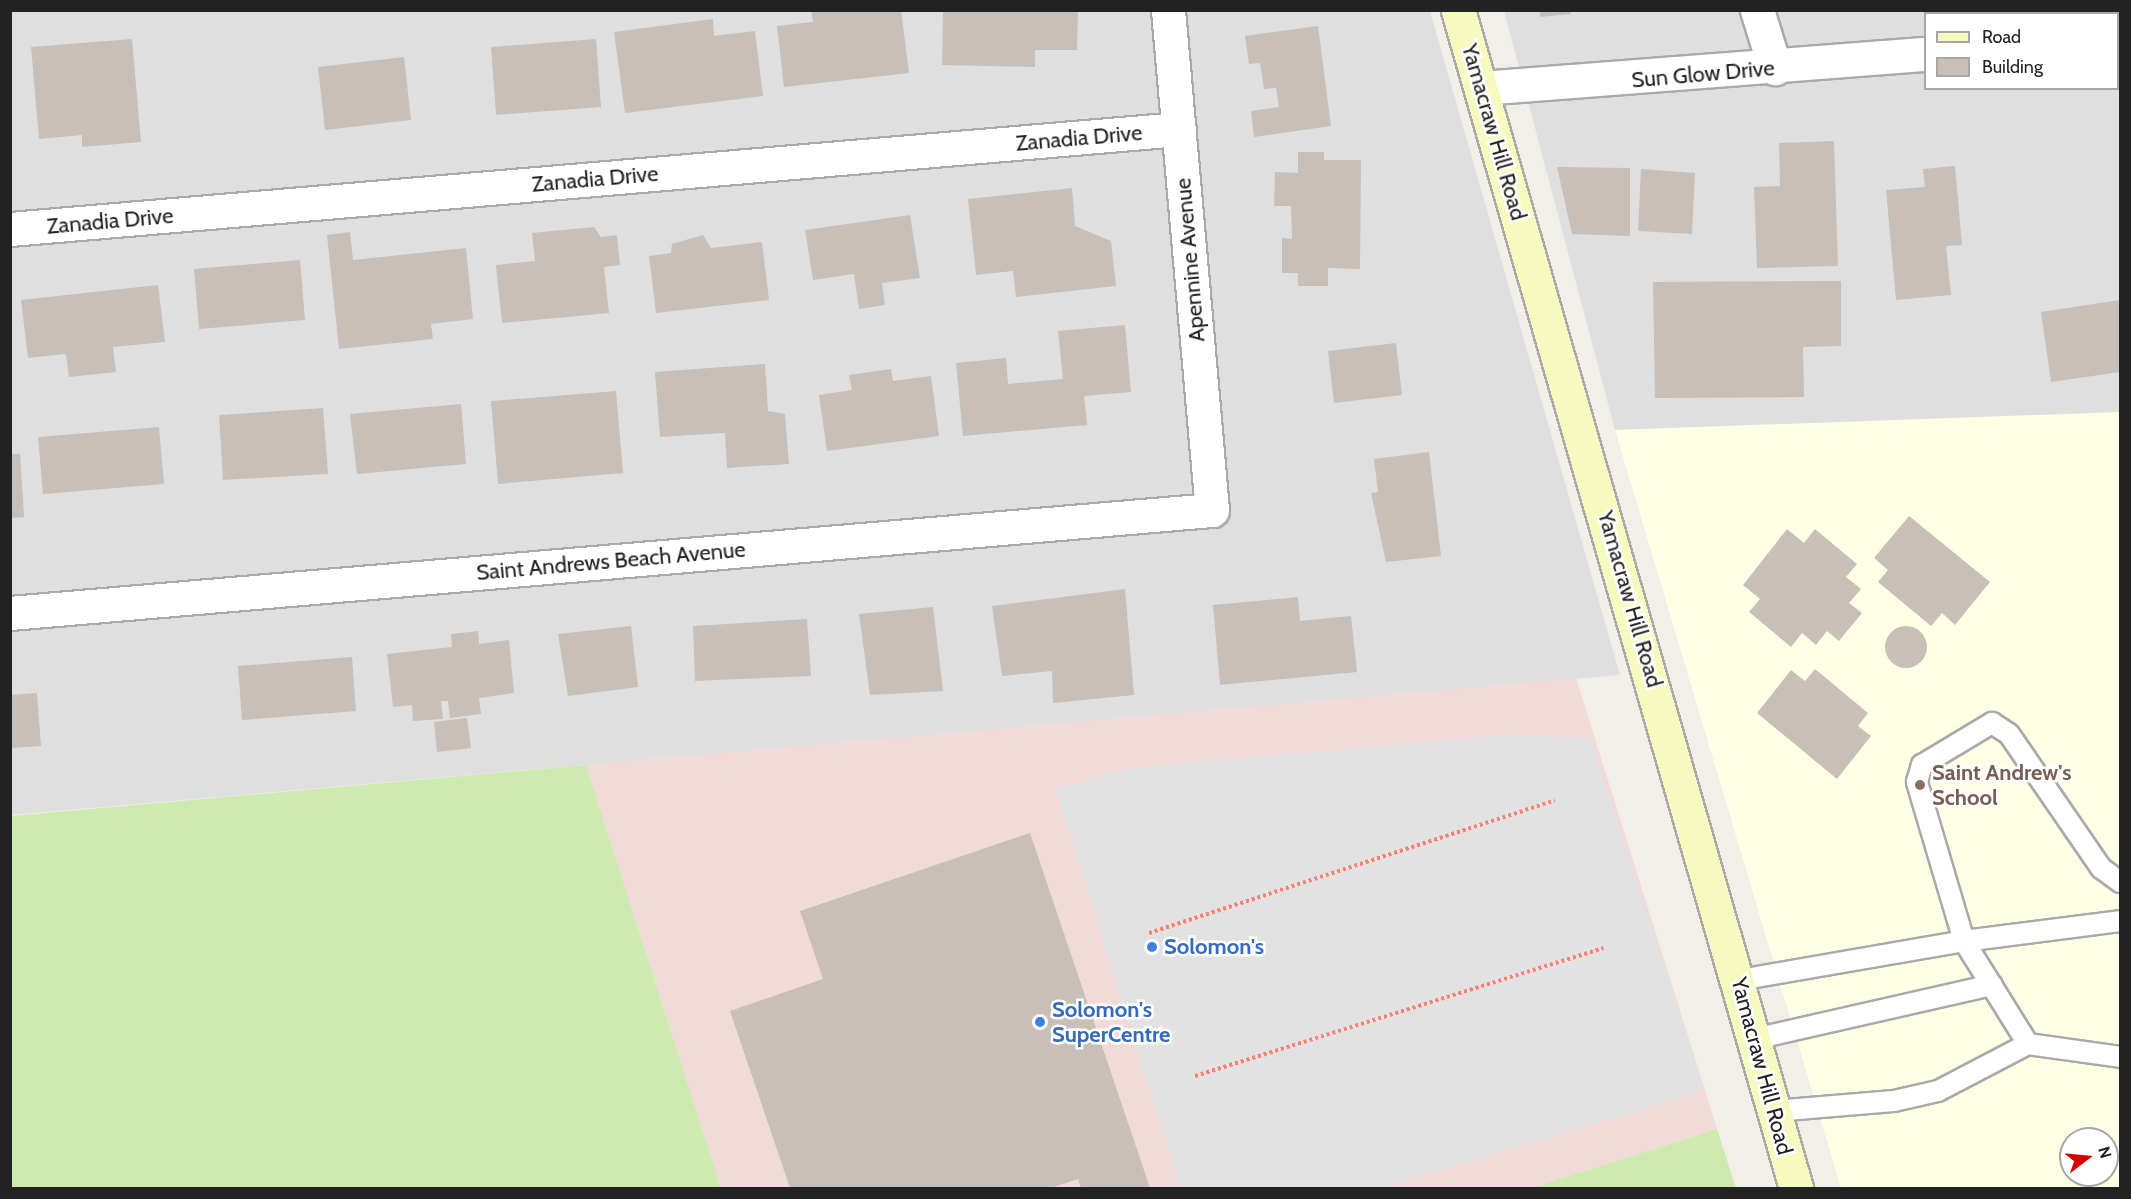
<!DOCTYPE html>
<html>
<head>
<meta charset="utf-8">
<style>
  body { margin:0 }
  #map { position:relative; width:2131px; height:1199px; overflow:hidden; background:#f2efe9; font-family:Cabin,sans-serif }
  div>[style] { position:absolute }
  .residential>* { inset:0; background:#e0dfdf }
  .commercial>* { inset:0; background:#f2dad9 }
  .education>* { inset:0; background:#ffffe5 }
  .grass>* { inset:0; background:#cdebb0 }
  .parking>* { inset:0; background:#e2e2e2 }
  .building>* { inset:0; background:#c7bfb8 }
  .round { border-radius:50% }
  .path>* { height:4px; margin-top:-2px; transform-origin:0; background:repeating-linear-gradient(90deg,#fa8072 0 3px,transparent 0 6px) }
  .roads { filter:drop-shadow(2px 0 #a9a9a9) drop-shadow(-2px 0 #a9a9a9) drop-shadow(0 2px #a9a9a9) drop-shadow(0 -2px #a9a9a9) }
  .service>* { height:20px; margin:-10px; padding:0 10px; transform-origin:10px; border-radius:10px; background:#fff }
  .minor>* { height:33px; margin:-16.5px; padding:0 16.5px; transform-origin:16.5px; border-radius:16.5px; background:#fff }
  .secondary>* { height:33px; margin:-16.5px; padding:0 16.5px; transform-origin:16.5px; border-radius:16.5px; background:#f7fabf }
  .dots>* { width:16px; height:16px; translate:-50% -50%; box-sizing:border-box; border:3px solid #fff; border-radius:50% }
  span { translate:-50% -50%; white-space:nowrap; text-align:center; line-height:1.15; -webkit-text-stroke:5px #fff; paint-order:stroke }
  .street-label { font-size:22px; color:#222 }
  .education-label { font-size:22px; color:#785e54; font-weight:700 }
  .left { translate:0 -50%; text-align:left }
  .shop-label { font-size:22px; color:#366cbe; font-weight:700 }
  .frame { position:absolute; inset:0; border:12px solid #222; pointer-events:none }
  .legend { position:absolute; left:1924px; top:12px; width:195px; height:78px; box-sizing:border-box; background:#fff; border:2px solid #a7a7a7; margin:0; padding:8px 10px; list-style:none; font-size:18px; color:#222 }
  .legend li { display:flex; align-items:center; gap:12px; height:30px }
  .legend b { width:30px; border:2px solid #a7a7a7 }
  .north { position:absolute; left:2059px; top:1127px; width:60px; height:60px; box-sizing:border-box; background:#fff; border:2px solid #a7a7a7; border-radius:50%; rotate:74deg; font-size:16px; font-weight:700; line-height:24px; text-align:center; color:#222 }
  .north::after { content:''; display:block; margin:auto; width:21px; height:27px; background:#d40000; clip-path:polygon(50% 0,100% 100%,50% 72%,0 100%) }
</style>
</head>
<body>
<div id="map">
  <div class="residential">
    <div style="clip-path:polygon(11px 11px,1430px 11px,1620px 675px,11px 815px)"></div>
    <div style="clip-path:polygon(evenodd,1504px 11px,2120px 11px,2120px 416px,1615px 430px,1504px 11px,1926px 14px,2118px 14px,2118px 88px,1926px 88px,1926px 14px)"></div>
  </div>
  <div class="commercial">
    <div style="clip-path:polygon(1576px 678px,1717px 1129px,1531px 1188px,721px 1188px,586px 765px)"></div>
  </div>
  <div class="education">
    <div style="clip-path:polygon(evenodd,2120px 412px,2120px 1188px,1841px 1188px,1615px 430px,2120px 412px,2071px 1139px,2107px 1139px,2107px 1175px,2071px 1175px,2071px 1139px)"></div>
  </div>
  <div class="grass">
    <div style="clip-path:polygon(586px 765px,721px 1188px,11px 1188px,11px 816px)"></div>
    <div style="clip-path:polygon(1717px 1129px,1736px 1188px,1531px 1188px)"></div>
  </div>
  <div class="parking">
    <div style="clip-path:polygon(1514px 734px,1590px 738px,1705px 1090px,1381px 1188px,1180px 1188px,1056px 789px,1127px 768px)"></div>
  </div>
  <div class="building">
    <div style="clip-path:polygon(811px 10px,901px 10px,909px 73px,784px 87px,777px 26px,813px 22px)"></div>
    <div style="clip-path:polygon(943px 10px,1078px 10px,1077px 50px,1035px 50px,1035px 67px,942px 65px)"></div>
    <div style="clip-path:polygon(1540px 10px,1570px 10px,1571px 14px,1540px 17px)"></div>
    <div style="clip-path:polygon(713px 19px,714px 36px,755px 31px,763px 96px,625px 113px,614px 32px)"></div>
    <div style="clip-path:polygon(1318px 26px,1331px 126px,1254px 137px,1251px 111px,1279px 107px,1276px 88px,1264px 89px,1260px 63px,1249px 64px,1245px 36px)"></div>
    <div style="clip-path:polygon(132px 39px,141px 142px,82px 147px,82px 135px,39px 139px,31px 47px)"></div>
    <div style="clip-path:polygon(596px 39px,601px 107px,496px 115px,491px 47px)"></div>
    <div style="clip-path:polygon(404px 57px,411px 120px,325px 130px,318px 67px)"></div>
    <div style="clip-path:polygon(1834px 141px,1838px 266px,1757px 268px,1754px 187px,1780px 186px,1779px 143px)"></div>
    <div style="clip-path:polygon(1298px 152px,1324px 152px,1324px 160px,1361px 160px,1360px 269px,1328px 268px,1328px 286px,1298px 286px,1298px 273px,1282px 273px,1282px 238px,1292px 239px,1291px 206px,1274px 206px,1275px 172px,1298px 173px)"></div>
    <div style="clip-path:polygon(1955px 166px,1962px 245px,1946px 246px,1951px 295px,1896px 300px,1886px 190px,1925px 187px,1923px 169px)"></div>
    <div style="clip-path:polygon(1557px 167px,1630px 168px,1630px 236px,1572px 234px)"></div>
    <div style="clip-path:polygon(1641px 169px,1695px 173px,1692px 234px,1638px 231px)"></div>
    <div style="clip-path:polygon(1072px 188px,1075px 226px,1111px 241px,1116px 286px,1016px 297px,1013px 271px,976px 275px,968px 199px)"></div>
    <div style="clip-path:polygon(910px 215px,920px 278px,882px 283px,885px 305px,859px 309px,854px 274px,813px 280px,805px 230px)"></div>
    <div style="clip-path:polygon(594px 227px,601px 237px,617px 235px,620px 265px,604px 267px,609px 313px,502px 323px,496px 265px,535px 261px,532px 233px)"></div>
    <div style="clip-path:polygon(350px 232px,353px 260px,466px 248px,473px 319px,431px 324px,433px 339px,339px 349px,327px 235px)"></div>
    <div style="clip-path:polygon(703px 235px,711px 248px,762px 242px,769px 300px,656px 313px,649px 256px,671px 253px,672px 244px)"></div>
    <div style="clip-path:polygon(300px 260px,305px 320px,199px 329px,194px 269px)"></div>
    <div style="clip-path:polygon(1841px 281px,1841px 346px,1803px 347px,1804px 397px,1655px 398px,1653px 282px)"></div>
    <div style="clip-path:polygon(158px 285px,165px 342px,113px 347px,116px 372px,69px 377px,66px 354px,28px 358px,21px 300px)"></div>
    <div style="clip-path:polygon(2120px 300px,2120px 372px,2051px 382px,2041px 312px)"></div>
    <div style="clip-path:polygon(1125px 325px,1131px 392px,1084px 396px,1087px 425px,963px 436px,956px 363px,1006px 358px,1008px 384px,1063px 379px,1058px 331px)"></div>
    <div style="clip-path:polygon(1396px 343px,1402px 395px,1334px 403px,1328px 351px)"></div>
    <div style="clip-path:polygon(765px 364px,768px 411px,785px 414px,789px 464px,727px 468px,725px 433px,660px 437px,655px 372px)"></div>
    <div style="clip-path:polygon(891px 369px,893px 381px,931px 376px,939px 436px,827px 451px,819px 395px,852px 390px,849px 375px)"></div>
    <div style="clip-path:polygon(616px 391px,623px 473px,498px 484px,491px 401px)"></div>
    <div style="clip-path:polygon(461px 404px,466px 464px,357px 474px,350px 414px)"></div>
    <div style="clip-path:polygon(323px 408px,328px 474px,223px 480px,219px 415px)"></div>
    <div style="clip-path:polygon(159px 427px,164px 484px,43px 494px,38px 437px)"></div>
    <div style="clip-path:polygon(1429px 452px,1441px 556px,1386px 562px,1371px 493px,1378px 492px,1374px 459px)"></div>
    <div style="clip-path:polygon(10px 454px,20px 454px,24px 517px,10px 518px)"></div>
    <div style="clip-path:polygon(1909px 516px,1990px 582px,1955px 625px,1942px 613px,1931px 626px,1878px 582px,1888px 570px,1874px 558px)"></div>
    <div style="clip-path:polygon(1787px 529px,1804px 543px,1815px 529px,1857px 564px,1846px 577px,1861px 589px,1849px 603px,1862px 613px,1839px 641px,1827px 631px,1816px 645px,1802px 633px,1791px 647px,1749px 612px,1760px 599px,1743px 585px)"></div>
    <div style="clip-path:polygon(1125px 589px,1134px 695px,1053px 703px,1052px 671px,1002px 676px,992px 606px)"></div>
    <div style="clip-path:polygon(1298px 597px,1300px 621px,1351px 616px,1357px 672px,1220px 685px,1213px 605px)"></div>
    <div style="clip-path:polygon(933px 607px,943px 691px,870px 695px,859px 614px)"></div>
    <div style="clip-path:polygon(807px 619px,811px 676px,695px 681px,693px 626px)"></div>
    <div class="round" style="left:1885px;top:626px;width:42px;height:42px"></div>
    <div style="clip-path:polygon(631px 626px,638px 687px,568px 696px,558px 634px)"></div>
    <div style="clip-path:polygon(478px 631px,479px 644px,509px 640px,514px 693px,479px 698px,481px 714px,450px 718px,448px 701px,441px 701px,443px 719px,413px 721px,412px 705px,393px 707px,387px 654px,452px 647px,451px 634px)"></div>
    <div style="clip-path:polygon(352px 657px,356px 711px,242px 720px,238px 666px)"></div>
    <div style="clip-path:polygon(1815px 669px,1868px 713px,1858px 726px,1871px 736px,1837px 779px,1757px 713px,1791px 670px,1805px 681px)"></div>
    <div style="clip-path:polygon(37px 693px,41px 746px,10px 748px,10px 695px)"></div>
    <div style="clip-path:polygon(467px 718px,471px 748px,437px 752px,434px 722px)"></div>
    <div style="clip-path:polygon(1030px 833px,1150px 1188px,1081px 1188px,1078px 1179px,1051px 1188px,790px 1188px,730px 1011px,823px 979px,800px 911px)"></div>
  </div>
  <div class="path">
    <div style="left:1149px;top:933px;width:427px;rotate:-18.1deg"></div>
    <div style="left:1195px;top:1076px;width:428px;rotate:-17.4deg"></div>
  </div>
  <div class="roads">
    <div class="service">
      <div style="left:1739px;top:980px;width:228px;rotate:-9.8deg"></div>
      <div style="left:1964px;top:941px;width:157px;rotate:-7.3deg"></div>
      <div style="left:1754px;top:1039px;width:244px;rotate:-12.8deg"></div>
      <div style="left:2028px;top:1044px;width:121px;rotate:-121.9deg"></div>
      <div style="left:1964px;top:941px;width:166px;rotate:-106.5deg"></div>
      <div style="left:1917px;top:782px;width:18px;rotate:-74deg"></div>
      <div style="left:1922px;top:765px;width:82px;rotate:-31deg"></div>
      <div style="left:1992px;top:723px;width:20px;rotate:33deg"></div>
      <div style="left:2009px;top:734px;width:163px;rotate:55.5deg"></div>
      <div style="left:2101px;top:868px;width:24px;rotate:36deg"></div>
      <div style="left:1774px;top:1111px;width:120px;rotate:-4.8deg"></div>
      <div style="left:1894px;top:1101px;width:45px;rotate:-12.8deg"></div>
      <div style="left:1938px;top:1091px;width:102px;rotate:-27.6deg"></div>
      <div style="left:2028px;top:1044px;width:93px;rotate:8deg"></div>
    </div>
    <div class="minor">
      <div style="left:1757px;top:10px;width:61px;rotate:72.8deg"></div>
      <div style="left:2118px;top:36px;width:2px"></div>
      <div style="left:1481px;top:88px;width:446px;rotate:-4.4deg"></div>
      <div style="left:10px;top:229px;width:1173px;rotate:-4.89deg"></div>
      <div style="left:10px;top:613px;width:1206px;rotate:-4.9deg"></div>
      <div style="left:1212px;top:510px;width:502px;rotate:-95.03deg"></div>
    </div>
    <div class="secondary">
      <div style="left:1458px;top:10px;width:1226px;rotate:73.99deg"></div>
    </div>
  </div>
  <div class="dots">
    <div style="left:1920px;top:785px;background:#8d6e63"></div>
    <div style="left:1152px;top:947px;background:#3f7fe0"></div>
    <div style="left:1040px;top:1022px;background:#3f7fe0"></div>
  </div>
  <div class="street-label">
    <span style="left:1703px;top:74px;rotate:-5deg">Sun Glow Drive</span>
    <span style="left:1494px;top:132px;rotate:74deg">Yamacraw Hill Road</span>
    <span style="left:1079px;top:138px;rotate:-5deg">Zanadia Drive</span>
    <span style="left:595px;top:179px;rotate:-5deg">Zanadia Drive</span>
    <span style="left:110px;top:221px;rotate:-5deg">Zanadia Drive</span>
    <span style="left:1190px;top:260px;rotate:-95deg">Apennine Avenue</span>
    <span style="left:611px;top:561px;rotate:-5deg">Saint Andrews Beach Avenue</span>
    <span style="left:1630px;top:599px;rotate:74deg">Yamacraw Hill Road</span>
    <span style="left:1762px;top:1066px;rotate:75deg">Yamacraw Hill Road</span>
  </div>
  <div class="education-label">
    <span class="left" style="left:1932px;top:785px">Saint Andrew's<br>School</span>
  </div>
  <div class="shop-label">
    <span class="left" style="left:1164px;top:947px">Solomon's</span>
    <span class="left" style="left:1052px;top:1022px">Solomon's<br>SuperCentre</span>
  </div>
  <div class="frame"></div>
  <ul class="legend">
  <li><b style="height:8px;background:#f7fabf"></b>Road</li>
  <li><b style="height:16px;background:#c7bfb8"></b>Building</li>
  </ul>
  <div class="north">N</div>
</div>
</body>
</html>
